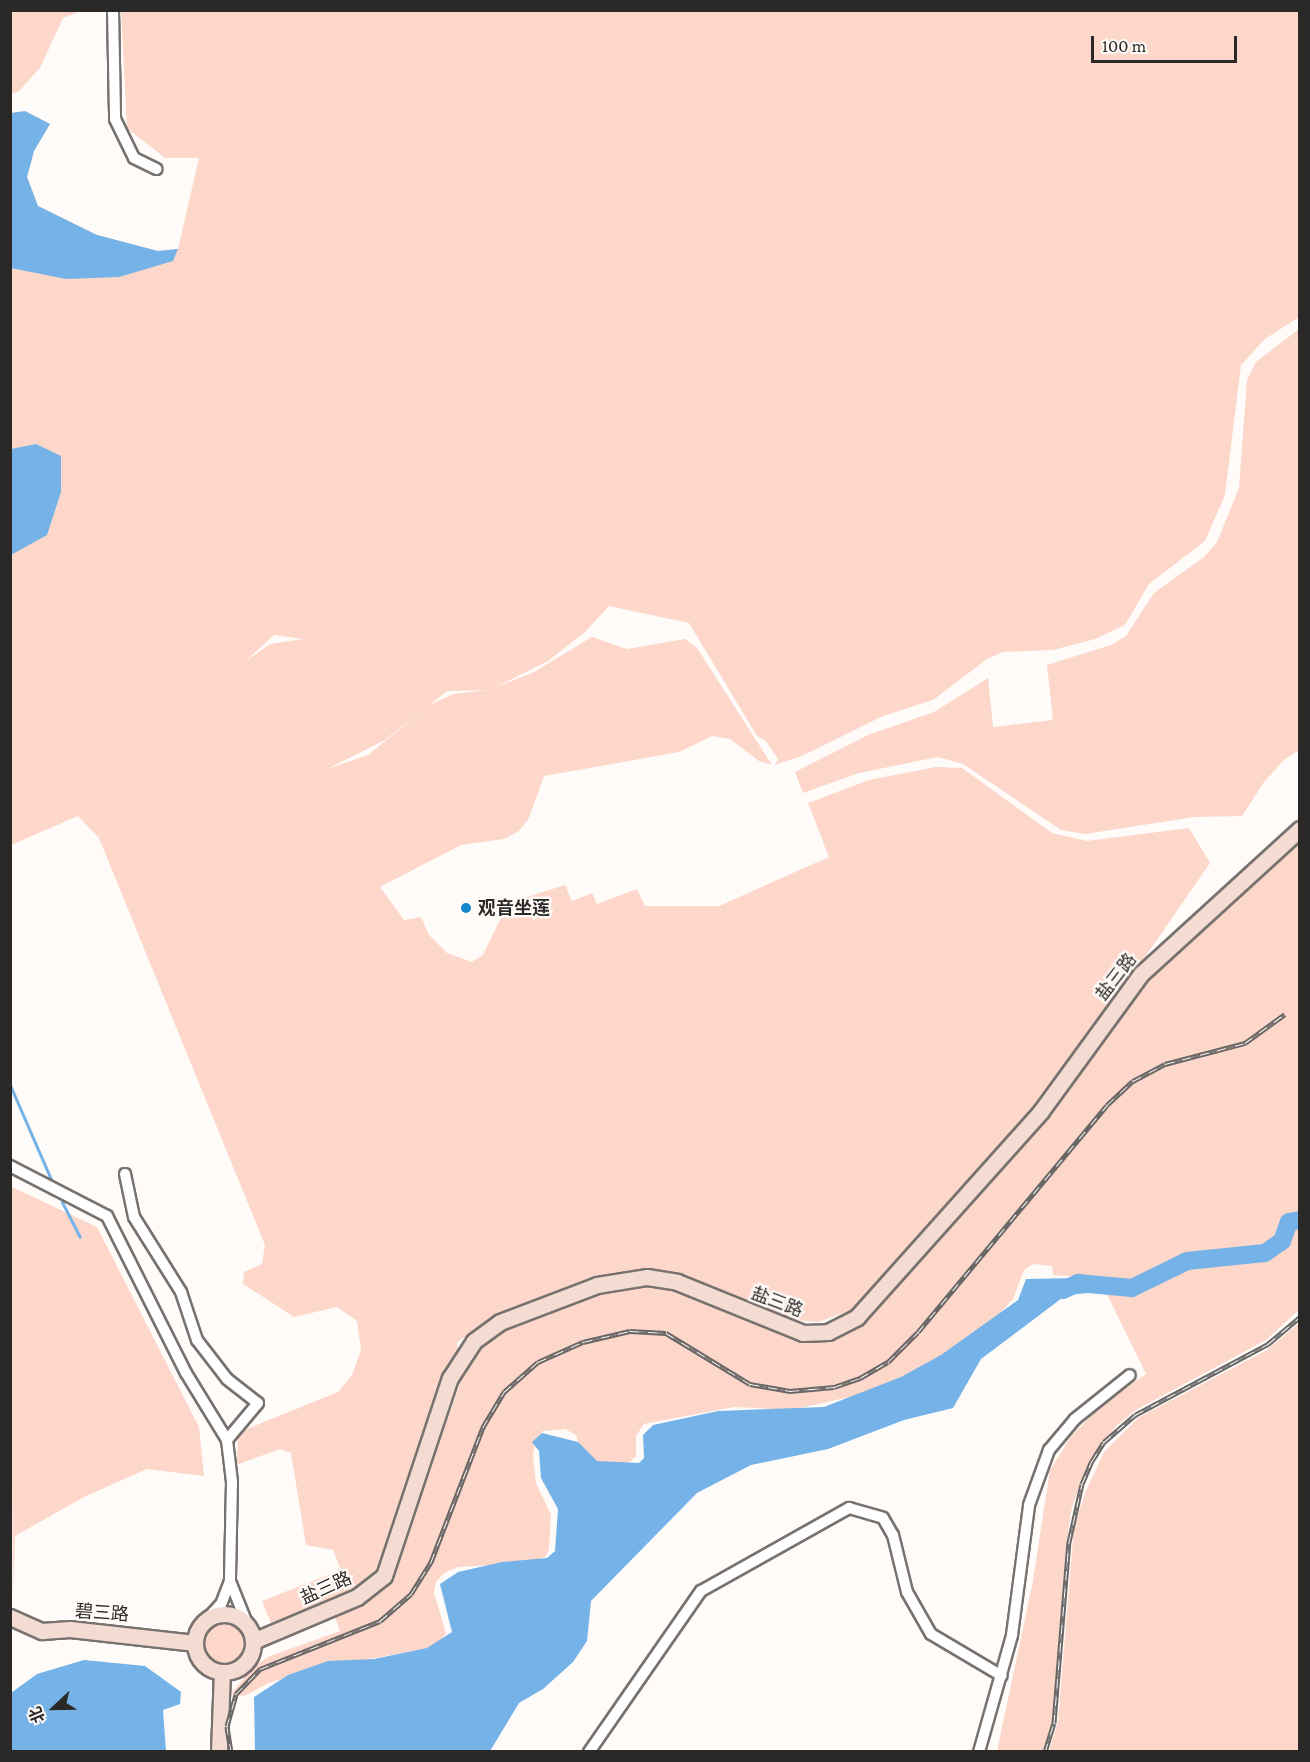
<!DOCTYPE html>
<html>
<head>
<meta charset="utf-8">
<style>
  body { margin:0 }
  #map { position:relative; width:1310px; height:1762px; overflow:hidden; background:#fefbf9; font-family:"Crimson Pro","Noto Sans SC",serif }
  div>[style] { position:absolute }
  .green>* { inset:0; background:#fcd7ca }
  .round { border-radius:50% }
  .water>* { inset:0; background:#74b2e7 }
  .stream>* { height:3px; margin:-1.5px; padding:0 1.5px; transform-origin:1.5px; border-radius:1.5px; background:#74b2e7 }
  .river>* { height:18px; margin:-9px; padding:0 9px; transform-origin:9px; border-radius:9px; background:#74b2e7 }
  .roads { filter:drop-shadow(2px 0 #777270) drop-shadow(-2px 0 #777270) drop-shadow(0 2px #777270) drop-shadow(0 -2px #777270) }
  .minor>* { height:10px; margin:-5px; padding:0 5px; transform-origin:5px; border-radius:5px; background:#fff }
  .secondary>* { height:15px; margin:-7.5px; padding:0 7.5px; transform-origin:7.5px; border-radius:7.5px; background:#f4dcd3 }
  .secondary>.ring { margin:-7.5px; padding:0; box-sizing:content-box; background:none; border:15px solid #f4dcd3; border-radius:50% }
  .rail>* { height:5px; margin-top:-2.5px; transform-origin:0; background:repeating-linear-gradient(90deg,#fefbf9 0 9px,#696766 0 18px); box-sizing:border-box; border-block:2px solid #696766 }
  .dots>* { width:16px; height:16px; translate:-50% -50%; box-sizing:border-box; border:3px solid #fefbf9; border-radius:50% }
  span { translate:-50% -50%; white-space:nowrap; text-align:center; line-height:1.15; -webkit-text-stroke:4.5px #fefbf9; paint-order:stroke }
  .poi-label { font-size:18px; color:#2b2928; font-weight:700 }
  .left { translate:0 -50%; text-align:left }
  .street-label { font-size:18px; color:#2b2928 }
  .frame { position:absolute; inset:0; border:12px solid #2b2928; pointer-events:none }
  .north { position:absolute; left:24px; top:1678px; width:60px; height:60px; -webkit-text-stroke:4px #fefbf9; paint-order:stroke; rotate:248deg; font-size:16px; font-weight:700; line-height:24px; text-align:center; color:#2b2928 }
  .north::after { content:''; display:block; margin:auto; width:21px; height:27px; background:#2b2928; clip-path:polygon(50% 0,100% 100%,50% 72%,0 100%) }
  .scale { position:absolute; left:1091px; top:36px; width:146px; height:27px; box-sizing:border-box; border:3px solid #2b2928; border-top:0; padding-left:8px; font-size:18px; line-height:21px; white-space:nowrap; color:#2b2928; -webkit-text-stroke:4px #fefbf9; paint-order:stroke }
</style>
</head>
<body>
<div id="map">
  <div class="green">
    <div style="clip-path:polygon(11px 10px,81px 11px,63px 18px,40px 68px,19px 91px,11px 94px)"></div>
    <div style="clip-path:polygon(evenodd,121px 11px,1299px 11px,1299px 317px,1265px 339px,1241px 365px,1225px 495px,1205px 541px,1149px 584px,1125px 625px,1095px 639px,1053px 650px,1003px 652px,987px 659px,933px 700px,883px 716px,802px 756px,775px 765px,778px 759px,766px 741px,757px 736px,689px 623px,609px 606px,585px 632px,548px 661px,494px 688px,534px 672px,592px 637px,627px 649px,685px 639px,697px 648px,772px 765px,759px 761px,730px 739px,712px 736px,679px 752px,544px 776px,529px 818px,519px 831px,504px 839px,461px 845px,380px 887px,404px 920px,421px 917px,429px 935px,447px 953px,472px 962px,483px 955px,508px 903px,565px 885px,572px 901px,592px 893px,597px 904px,637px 889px,645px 906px,719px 906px,829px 857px,808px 803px,869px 780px,936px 767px,962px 768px,1052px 833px,1087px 841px,1189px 828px,1210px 863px,1076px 1057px,1012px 1139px,855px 1309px,818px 1322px,796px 1320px,705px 1284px,668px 1273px,638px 1270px,608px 1274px,504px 1312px,457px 1342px,458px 1354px,380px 1570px,344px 1594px,272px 1626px,262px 1601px,341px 1570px,333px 1550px,306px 1545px,291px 1453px,280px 1449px,236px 1465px,239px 1432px,338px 1392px,352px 1375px,361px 1350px,357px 1321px,337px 1307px,294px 1317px,243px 1284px,244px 1272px,262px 1264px,265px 1245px,99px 838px,78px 816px,11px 845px,11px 113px,25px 111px,50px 124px,34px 151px,27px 177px,38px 206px,97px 235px,158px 251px,178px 249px,199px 158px,165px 158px,127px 128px,121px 11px,274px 635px,303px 639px,270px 644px,246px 661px,274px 635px,121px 11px,487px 690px,453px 694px,430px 705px,447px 691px,487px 690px,121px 11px,427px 707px,368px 755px,327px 769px,385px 740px,427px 707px)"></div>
    <div style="clip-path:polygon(1299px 329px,1299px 750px,1284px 760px,1264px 782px,1242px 816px,1194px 817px,1085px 834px,1061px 830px,963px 764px,938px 757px,859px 773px,803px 793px,795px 772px,868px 735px,934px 712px,988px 678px,993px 727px,1053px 720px,1047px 665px,1111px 645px,1126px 636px,1154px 593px,1204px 557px,1217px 542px,1239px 488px,1247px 380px,1256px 362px)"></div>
    <div style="clip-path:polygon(1299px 842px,1299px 1310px,1266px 1340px,1136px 1410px,1116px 1426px,1084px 1474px,1072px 1507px,1066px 1544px,1052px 1726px,1043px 1751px,997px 1751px,1033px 1581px,1050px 1470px,1072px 1435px,1102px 1405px,1146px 1374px,1099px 1278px,1053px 1275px,1052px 1266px,1033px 1264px,1024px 1270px,1013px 1299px,986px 1328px,932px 1363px,863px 1394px,791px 1410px,734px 1407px,644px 1424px,636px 1436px,636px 1456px,629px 1463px,596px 1464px,580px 1447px,576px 1435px,565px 1429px,543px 1431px,535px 1442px,533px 1456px,536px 1483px,551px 1515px,549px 1550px,545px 1557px,528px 1563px,458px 1567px,444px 1573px,436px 1582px,434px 1593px,446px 1633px,436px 1647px,319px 1668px,269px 1683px,244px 1696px,231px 1694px,254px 1666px,270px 1656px,340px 1631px,334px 1614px,373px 1596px,386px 1585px,395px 1570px,465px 1369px,481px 1347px,524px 1319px,591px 1297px,644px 1287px,681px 1291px,794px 1335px,858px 1323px,874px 1311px,1041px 1123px,1142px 979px)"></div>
    <div style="clip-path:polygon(10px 1186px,97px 1227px,199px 1427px,204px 1476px,147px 1469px,86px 1496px,15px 1536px,13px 1597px)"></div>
    <div style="clip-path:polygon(1299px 1323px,1299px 1751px,1049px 1751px,1058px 1721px,1074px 1527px,1085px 1493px,1104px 1452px,1138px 1418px,1267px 1350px)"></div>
    <div class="round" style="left:204px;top:1623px;width:40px;height:40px"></div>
  </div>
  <div class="water">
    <div style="clip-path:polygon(25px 111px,50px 124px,34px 151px,27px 177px,38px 206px,97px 235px,158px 251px,178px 249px,173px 261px,119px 277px,66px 279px,11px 268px,11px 113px)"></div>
    <div style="clip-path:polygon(36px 444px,61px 456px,61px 492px,47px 535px,11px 555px,11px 449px)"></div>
    <div style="clip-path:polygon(1077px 1278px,1100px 1292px,1066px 1295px,981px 1359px,953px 1408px,904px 1420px,828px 1449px,751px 1465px,697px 1493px,591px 1601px,587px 1641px,573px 1662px,543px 1689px,519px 1703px,490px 1751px,255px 1751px,254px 1697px,288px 1675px,328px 1661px,374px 1659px,427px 1648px,452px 1632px,440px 1584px,458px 1572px,502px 1562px,547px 1558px,555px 1551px,558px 1509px,541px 1478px,539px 1451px,532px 1442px,542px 1433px,578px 1442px,597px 1461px,639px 1463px,644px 1458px,643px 1435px,653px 1425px,718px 1411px,824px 1407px,901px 1377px,941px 1355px,1018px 1300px,1026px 1279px)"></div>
    <div style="clip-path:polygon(84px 1660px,145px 1666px,181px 1692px,180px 1704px,163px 1710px,166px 1751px,11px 1751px,11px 1693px,37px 1674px)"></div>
  </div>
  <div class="stream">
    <div style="left:10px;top:1085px;width:108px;rotate:66.5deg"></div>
    <div style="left:62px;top:1202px;width:39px;rotate:63deg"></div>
  </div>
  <div class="river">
    <div style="left:1063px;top:1290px;width:17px;rotate:-25deg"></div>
    <div style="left:1078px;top:1283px;width:54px;rotate:5.3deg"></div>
    <div style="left:1132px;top:1288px;width:61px;rotate:-26.1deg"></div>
    <div style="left:1187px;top:1261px;width:78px;rotate:-5.9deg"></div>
    <div style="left:1265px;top:1253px;width:21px;rotate:-35deg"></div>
    <div style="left:1282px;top:1241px;width:20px;rotate:-70deg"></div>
    <div style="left:1289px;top:1222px;width:11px;rotate:-10deg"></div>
  </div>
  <div class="roads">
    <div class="minor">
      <div style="left:113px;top:10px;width:109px;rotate:88.9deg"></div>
      <div style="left:115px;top:119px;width:43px;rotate:64deg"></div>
      <div style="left:134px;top:158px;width:25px;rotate:26deg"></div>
      <div style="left:10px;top:1166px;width:109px;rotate:27.3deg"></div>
      <div style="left:107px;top:1216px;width:176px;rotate:63.3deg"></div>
      <div style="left:186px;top:1373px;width:79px;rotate:58.5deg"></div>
      <div style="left:227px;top:1440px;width:42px;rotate:83.2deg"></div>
      <div style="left:232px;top:1482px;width:99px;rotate:91.2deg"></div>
      <div style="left:230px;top:1581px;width:25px;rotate:111deg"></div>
      <div style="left:221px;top:1604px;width:19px;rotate:133deg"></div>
      <div style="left:125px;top:1174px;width:44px;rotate:78.2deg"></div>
      <div style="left:134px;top:1217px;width:89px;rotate:57.9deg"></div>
      <div style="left:181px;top:1292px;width:51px;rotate:71.6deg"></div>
      <div style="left:197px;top:1340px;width:49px;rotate:52.4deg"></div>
      <div style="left:227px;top:1379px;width:39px;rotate:38deg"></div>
      <div style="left:258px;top:1403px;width:48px;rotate:130deg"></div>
      <div style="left:230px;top:1581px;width:48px;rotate:68.2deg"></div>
      <div style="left:589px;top:1752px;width:196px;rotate:-55.2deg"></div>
      <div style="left:701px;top:1591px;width:170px;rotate:-29.3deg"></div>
      <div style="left:849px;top:1508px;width:35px;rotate:16deg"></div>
      <div style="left:883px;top:1518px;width:20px;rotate:60deg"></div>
      <div style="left:893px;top:1535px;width:59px;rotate:76.2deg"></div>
      <div style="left:907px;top:1592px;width:48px;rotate:60.3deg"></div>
      <div style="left:931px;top:1634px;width:82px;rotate:30.6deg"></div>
      <div style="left:979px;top:1752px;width:122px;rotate:-74.2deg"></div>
      <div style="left:1012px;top:1635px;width:131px;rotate:-82.5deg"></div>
      <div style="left:1029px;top:1505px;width:59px;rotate:-70deg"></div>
      <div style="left:1049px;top:1450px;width:40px;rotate:-50deg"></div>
      <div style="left:1075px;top:1419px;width:70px;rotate:-38.7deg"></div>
    </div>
    <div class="secondary">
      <div class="ring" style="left:195px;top:1614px;width:43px;height:43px"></div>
      <div style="left:10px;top:1617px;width:35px;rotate:24deg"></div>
      <div style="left:42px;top:1631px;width:28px;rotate:-4deg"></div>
      <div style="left:70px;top:1629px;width:126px;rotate:6.4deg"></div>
      <div style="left:253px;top:1641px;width:113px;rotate:-22.9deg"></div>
      <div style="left:357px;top:1597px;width:34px;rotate:-38deg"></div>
      <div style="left:384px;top:1576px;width:209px;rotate:-71.6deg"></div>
      <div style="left:450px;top:1378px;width:44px;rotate:-57deg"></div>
      <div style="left:474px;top:1341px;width:32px;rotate:-36deg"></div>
      <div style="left:500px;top:1322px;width:104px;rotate:-20.9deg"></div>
      <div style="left:597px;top:1285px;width:51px;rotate:-9.1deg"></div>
      <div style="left:647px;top:1277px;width:30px;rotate:9deg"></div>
      <div style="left:677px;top:1282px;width:136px;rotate:22deg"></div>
      <div style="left:803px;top:1333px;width:25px;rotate:-2deg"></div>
      <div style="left:828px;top:1332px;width:33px;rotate:-27deg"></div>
      <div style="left:857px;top:1317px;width:276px;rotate:-48.2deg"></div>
      <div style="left:1041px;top:1111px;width:170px;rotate:-53.9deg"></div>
      <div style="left:1141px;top:974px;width:215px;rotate:-42.4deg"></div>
      <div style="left:219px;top:1752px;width:80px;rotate:-87.9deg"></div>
    </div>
  </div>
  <div class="rail">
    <div style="left:231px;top:1752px;width:26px;rotate:-99deg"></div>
    <div style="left:227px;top:1726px;width:33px;rotate:-74deg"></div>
    <div style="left:236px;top:1694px;width:35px;rotate:-46deg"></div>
    <div style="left:260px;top:1669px;width:129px;rotate:-21.8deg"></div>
    <div style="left:380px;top:1621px;width:41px;rotate:-41.1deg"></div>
    <div style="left:411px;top:1594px;width:38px;rotate:-58deg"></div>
    <div style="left:431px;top:1562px;width:145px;rotate:-68.9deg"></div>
    <div style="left:483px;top:1427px;width:41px;rotate:-59deg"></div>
    <div style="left:504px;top:1392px;width:45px;rotate:-41.4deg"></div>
    <div style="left:538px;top:1362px;width:49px;rotate:-24deg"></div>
    <div style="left:583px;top:1342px;width:48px;rotate:-13.2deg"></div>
    <div style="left:630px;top:1331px;width:36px;rotate:3deg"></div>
    <div style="left:666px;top:1333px;width:98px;rotate:31.3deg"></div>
    <div style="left:750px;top:1384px;width:41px;rotate:9.9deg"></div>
    <div style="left:790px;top:1391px;width:44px;rotate:-5.2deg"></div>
    <div style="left:834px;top:1387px;width:28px;rotate:-19deg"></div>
    <div style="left:860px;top:1378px;width:32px;rotate:-30deg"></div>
    <div style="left:888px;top:1362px;width:42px;rotate:-45deg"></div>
    <div style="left:918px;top:1332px;width:295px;rotate:-50.2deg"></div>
    <div style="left:1107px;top:1105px;width:35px;rotate:-43deg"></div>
    <div style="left:1133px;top:1081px;width:36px;rotate:-28deg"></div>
    <div style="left:1165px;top:1064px;width:83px;rotate:-14.7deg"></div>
    <div style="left:1245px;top:1043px;width:49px;rotate:-35.9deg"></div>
    <div style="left:1045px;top:1752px;width:30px;rotate:-73deg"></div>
    <div style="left:1054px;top:1723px;width:182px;rotate:-85.3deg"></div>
    <div style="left:1069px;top:1542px;width:59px;rotate:-77.4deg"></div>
    <div style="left:1082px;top:1484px;width:25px;rotate:-67deg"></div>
    <div style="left:1092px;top:1461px;width:22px;rotate:-58deg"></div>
    <div style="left:1104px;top:1442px;width:41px;rotate:-41.1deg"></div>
    <div style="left:1135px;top:1415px;width:151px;rotate:-28.1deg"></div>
    <div style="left:1268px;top:1344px;width:42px;rotate:-40.2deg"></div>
  </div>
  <div class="dots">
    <div style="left:466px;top:908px;background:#1585ce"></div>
  </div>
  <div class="poi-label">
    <span class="left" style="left:478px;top:908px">观音坐莲</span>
  </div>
  <div class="street-label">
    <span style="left:1116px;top:977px;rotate:-52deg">盐三路</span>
    <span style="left:777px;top:1302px;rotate:21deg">盐三路</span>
    <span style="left:326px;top:1588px;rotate:-24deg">盐三路</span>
    <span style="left:102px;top:1613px;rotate:4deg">碧三路</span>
  </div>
  <div class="frame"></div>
  <div class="north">北</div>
  <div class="scale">100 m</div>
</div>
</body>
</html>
